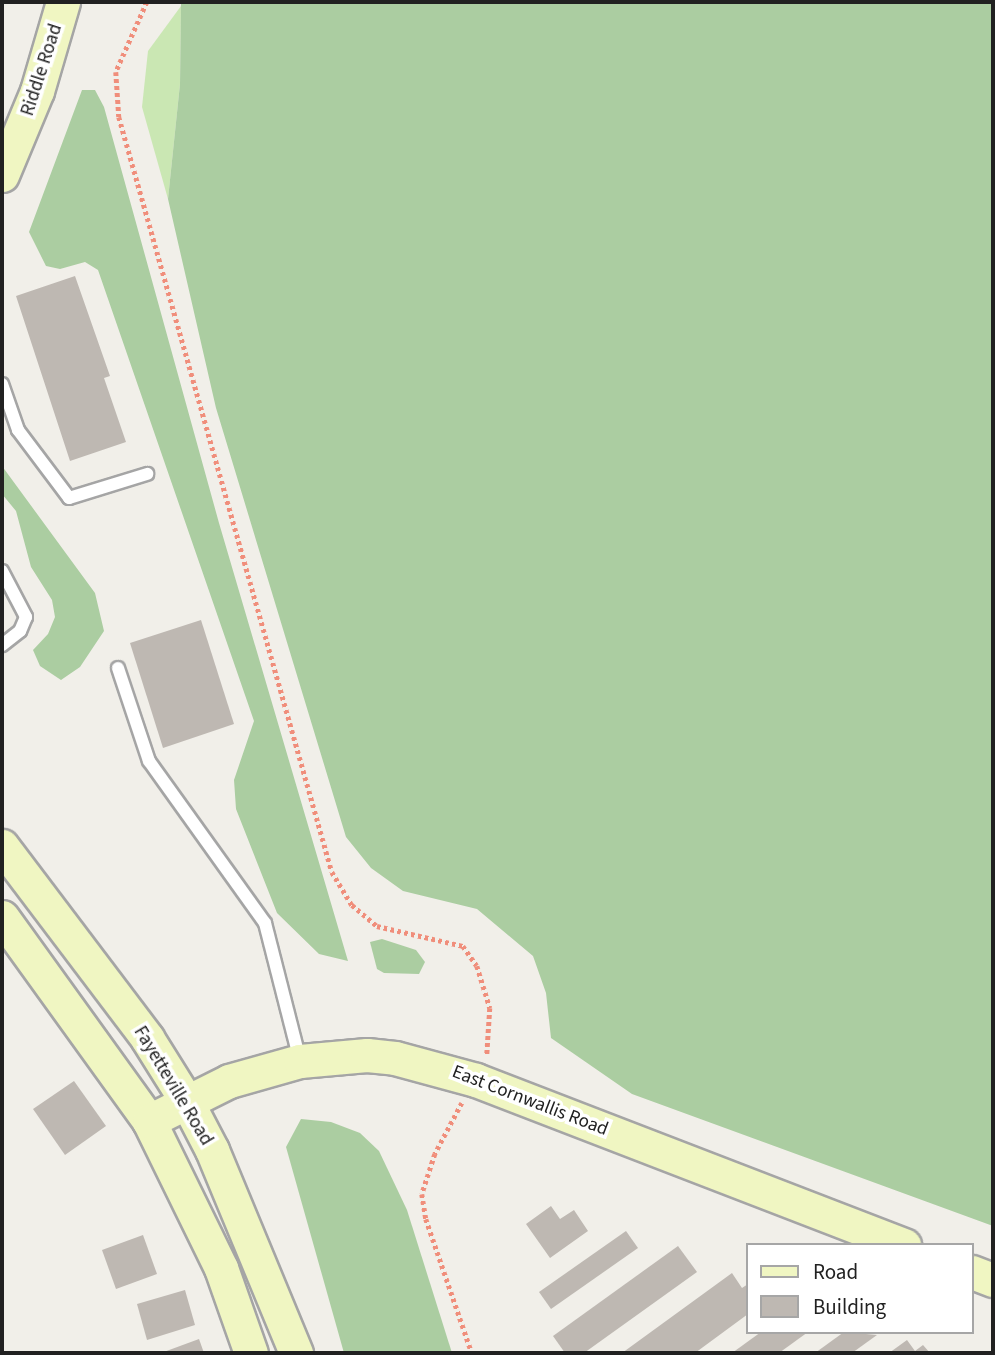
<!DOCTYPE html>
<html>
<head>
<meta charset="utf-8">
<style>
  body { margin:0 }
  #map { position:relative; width:995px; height:1355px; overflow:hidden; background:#f1efe9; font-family:"Source Sans 3",sans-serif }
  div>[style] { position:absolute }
  .grass>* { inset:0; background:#cae7b3 }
  .forest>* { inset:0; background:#abcda1 }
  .building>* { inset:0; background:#beb8b2 }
  .path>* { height:4.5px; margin-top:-2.25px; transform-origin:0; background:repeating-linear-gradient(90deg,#f08e7b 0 3.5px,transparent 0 7px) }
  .roads { filter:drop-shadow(2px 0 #a5a5a5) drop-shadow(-2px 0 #a5a5a5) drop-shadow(0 2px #a5a5a5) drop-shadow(0 -2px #a5a5a5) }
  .lane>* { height:12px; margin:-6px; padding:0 6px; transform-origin:6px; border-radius:6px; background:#fff }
  .secondary>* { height:33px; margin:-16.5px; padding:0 16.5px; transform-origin:16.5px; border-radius:16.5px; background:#f0f6c2 }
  span { translate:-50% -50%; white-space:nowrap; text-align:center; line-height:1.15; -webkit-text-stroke:7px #fff; paint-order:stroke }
  .street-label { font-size:19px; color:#212121 }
  .frame { position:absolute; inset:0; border:4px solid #212121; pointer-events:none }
  .legend { position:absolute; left:746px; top:1243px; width:228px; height:91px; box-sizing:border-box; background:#fff; border:2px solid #a6a6a6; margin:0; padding:9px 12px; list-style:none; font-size:21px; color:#212121 }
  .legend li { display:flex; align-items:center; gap:14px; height:35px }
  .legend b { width:35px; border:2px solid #a6a6a6 }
</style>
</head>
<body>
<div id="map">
  <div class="grass">
    <div style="clip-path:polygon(181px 6px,180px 84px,168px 199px,142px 107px,148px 51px)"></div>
  </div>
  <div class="forest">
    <div style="clip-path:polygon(181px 2px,993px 2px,993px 1226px,632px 1094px,551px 1038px,546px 993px,533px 956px,477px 909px,403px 891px,371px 868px,346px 837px,216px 408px,168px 199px,180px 84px)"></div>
    <div style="clip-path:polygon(82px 90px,95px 90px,104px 107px,219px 523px,348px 961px,319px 954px,277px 913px,236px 809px,234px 780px,254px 721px,98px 270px,85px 262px,60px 269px,46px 266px,29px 232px)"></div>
    <div style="clip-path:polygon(2px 466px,95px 593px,104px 631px,80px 667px,61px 680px,40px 666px,33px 650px,48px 634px,55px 617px,52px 600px,31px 567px,16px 511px,2px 494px)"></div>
    <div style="clip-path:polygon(382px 939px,416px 950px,425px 962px,419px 974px,384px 973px,377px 969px,370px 942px)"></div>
    <div style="clip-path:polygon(301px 1119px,331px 1122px,360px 1133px,379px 1151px,407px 1210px,452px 1353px,344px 1353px,286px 1147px)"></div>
  </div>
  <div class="building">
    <div style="clip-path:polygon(75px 276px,110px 376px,104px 378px,126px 442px,70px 461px,16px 296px)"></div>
    <div style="clip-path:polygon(201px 620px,234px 724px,163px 748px,130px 643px)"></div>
    <div style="clip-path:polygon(74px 1081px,106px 1126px,65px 1155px,33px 1109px)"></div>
    <div style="clip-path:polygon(551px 1206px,560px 1219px,574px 1210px,588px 1231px,550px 1258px,526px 1224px)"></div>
    <div style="clip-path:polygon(626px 1231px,638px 1248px,551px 1309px,539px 1292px)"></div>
    <div style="clip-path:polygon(143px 1235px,157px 1274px,116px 1289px,102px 1250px)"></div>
    <div style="clip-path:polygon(678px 1246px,697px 1272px,584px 1353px,565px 1353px,553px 1336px)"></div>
    <div style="clip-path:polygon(732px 1273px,742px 1288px,748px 1284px,748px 1314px,695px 1353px,622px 1353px)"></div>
    <div style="clip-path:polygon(185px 1290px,195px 1325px,147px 1340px,137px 1304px)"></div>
    <div style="clip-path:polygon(761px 1332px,808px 1332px,779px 1353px,732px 1353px)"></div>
    <div style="clip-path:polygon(844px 1332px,877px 1335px,852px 1353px,815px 1353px)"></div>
    <div style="clip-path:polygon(199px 1339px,204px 1353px,161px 1353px)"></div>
    <div style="clip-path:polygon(907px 1340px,915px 1351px,923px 1345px,930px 1353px,889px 1353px)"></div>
  </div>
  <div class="path">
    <div style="left:147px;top:2px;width:77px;rotate:113.9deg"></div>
    <div style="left:116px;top:72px;width:45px;rotate:86.2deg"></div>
    <div style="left:119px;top:117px;width:784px;rotate:74.25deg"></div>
    <div style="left:332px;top:872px;width:39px;rotate:59deg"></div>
    <div style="left:352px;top:905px;width:33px;rotate:40deg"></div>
    <div style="left:377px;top:926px;width:88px;rotate:13.1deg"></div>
    <div style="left:463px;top:946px;width:24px;rotate:55deg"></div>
    <div style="left:477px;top:966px;width:44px;rotate:72.8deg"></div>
    <div style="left:490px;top:1008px;width:47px;rotate:93.7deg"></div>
    <div style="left:462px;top:1103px;width:58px;rotate:117.9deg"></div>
    <div style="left:435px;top:1154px;width:42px;rotate:108deg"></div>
    <div style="left:422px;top:1194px;width:25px;rotate:81deg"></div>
    <div style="left:426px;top:1219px;width:142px;rotate:71.1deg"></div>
  </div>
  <div class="roads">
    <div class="lane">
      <div style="left:2px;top:384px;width:49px;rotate:70.8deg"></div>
      <div style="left:18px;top:430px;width:85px;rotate:53.1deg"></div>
      <div style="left:69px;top:498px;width:82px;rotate:-17.1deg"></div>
      <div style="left:2px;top:571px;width:52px;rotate:62.4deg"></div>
      <div style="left:26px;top:617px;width:15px;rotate:113deg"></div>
      <div style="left:20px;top:631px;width:23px;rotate:142deg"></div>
      <div style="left:118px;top:668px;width:98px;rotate:71.6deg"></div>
      <div style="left:149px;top:761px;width:199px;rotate:54.4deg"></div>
      <div style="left:265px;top:923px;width:141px;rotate:75.7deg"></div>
    </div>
    <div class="secondary">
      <div style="left:2px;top:175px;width:91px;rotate:-67.4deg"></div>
      <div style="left:37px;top:91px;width:93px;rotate:-73.7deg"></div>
      <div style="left:2px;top:846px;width:241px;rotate:52.9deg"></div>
      <div style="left:147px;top:1038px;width:75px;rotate:58deg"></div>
      <div style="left:187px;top:1102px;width:54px;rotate:62.5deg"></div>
      <div style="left:212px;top:1150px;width:220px;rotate:67.5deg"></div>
      <div style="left:2px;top:917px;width:251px;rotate:54.2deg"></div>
      <div style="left:149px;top:1121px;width:164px;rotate:63.9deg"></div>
      <div style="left:221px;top:1268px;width:90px;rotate:70.6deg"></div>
      <div style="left:149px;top:1121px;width:89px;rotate:-26.6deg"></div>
      <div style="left:229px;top:1081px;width:74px;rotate:-15.7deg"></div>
      <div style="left:300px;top:1061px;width:67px;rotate:-5.1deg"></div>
      <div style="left:367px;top:1055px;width:28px;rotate:6deg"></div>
      <div style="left:395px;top:1058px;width:84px;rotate:15.2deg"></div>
      <div style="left:476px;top:1080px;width:459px;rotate:21.1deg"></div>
      <div style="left:972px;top:1272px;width:22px;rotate:21deg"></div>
    </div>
  </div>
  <div class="street-label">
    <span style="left:42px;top:70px;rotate:-72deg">Riddle Road</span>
    <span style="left:173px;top:1086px;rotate:59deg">Fayetteville Road</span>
    <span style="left:530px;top:1101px;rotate:21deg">East Cornwallis Road</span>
  </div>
  <div class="frame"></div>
  <ul class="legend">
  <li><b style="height:9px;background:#f0f6c2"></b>Road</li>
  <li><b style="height:19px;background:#beb8b2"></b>Building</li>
  </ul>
</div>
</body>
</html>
